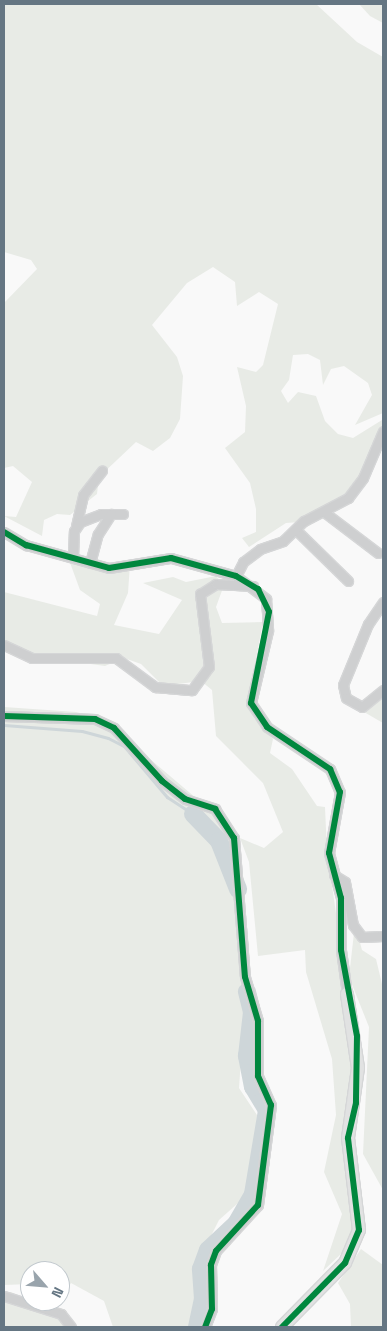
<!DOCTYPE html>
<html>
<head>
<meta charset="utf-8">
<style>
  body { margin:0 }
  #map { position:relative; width:387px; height:1331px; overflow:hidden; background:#f9f9f9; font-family:"Space Grotesk",sans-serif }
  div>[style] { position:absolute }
  .green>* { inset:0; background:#e8ebe6 }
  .stream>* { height:3px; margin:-1.5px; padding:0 1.5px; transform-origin:1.5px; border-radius:1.5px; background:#ced6d9 }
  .river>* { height:18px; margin:-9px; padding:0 9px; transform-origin:9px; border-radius:9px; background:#ced6d9 }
  .roads { filter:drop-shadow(1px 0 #d5d6d7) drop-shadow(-1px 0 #d5d6d7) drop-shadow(0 1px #d5d6d7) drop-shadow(0 -1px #d5d6d7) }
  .street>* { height:9px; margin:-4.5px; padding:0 4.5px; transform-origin:4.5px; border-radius:4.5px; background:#cecfd0 }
  .secondary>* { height:12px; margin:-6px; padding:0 6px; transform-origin:6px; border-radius:6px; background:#e1e2e2 }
  .cycleway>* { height:6px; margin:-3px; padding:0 3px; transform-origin:3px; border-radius:3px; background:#00873e }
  span { translate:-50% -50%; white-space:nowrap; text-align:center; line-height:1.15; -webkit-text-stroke:5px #fff; paint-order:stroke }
  .frame { position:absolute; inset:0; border:5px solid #657683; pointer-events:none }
  .north { position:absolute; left:20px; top:1261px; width:50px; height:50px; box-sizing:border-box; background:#fff; border:1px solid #c1c8cd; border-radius:50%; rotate:117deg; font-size:14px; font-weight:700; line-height:20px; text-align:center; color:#657683 }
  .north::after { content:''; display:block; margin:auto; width:18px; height:22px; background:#99a4ac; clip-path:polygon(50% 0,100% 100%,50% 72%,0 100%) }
</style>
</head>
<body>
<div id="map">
  <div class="green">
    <div style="clip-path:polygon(4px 4px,316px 4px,357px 42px,383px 57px,383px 413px,355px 425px,372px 395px,368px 383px,344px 366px,331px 369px,323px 385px,320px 360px,308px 354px,293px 355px,289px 380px,281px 391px,288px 403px,298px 392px,316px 396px,325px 421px,338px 434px,353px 438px,382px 420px,383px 444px,346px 498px,314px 521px,286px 523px,249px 547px,242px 538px,256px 532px,256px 509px,250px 483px,225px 448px,245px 432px,246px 406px,237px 367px,256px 372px,263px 365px,278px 304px,259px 292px,237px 306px,235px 282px,213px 267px,187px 283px,152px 325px,177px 357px,183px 376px,180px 419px,170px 438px,153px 451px,136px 442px,99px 477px,97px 494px,70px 515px,57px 514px,44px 520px,42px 536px,4px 516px,16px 517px,32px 482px,13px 466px,4px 468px,4px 303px,37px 269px,31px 260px,4px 252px)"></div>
    <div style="clip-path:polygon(359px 4px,383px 4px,383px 23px,370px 16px)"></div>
    <div style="clip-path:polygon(69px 560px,130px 564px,128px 593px,114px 625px,159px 634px,182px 600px,143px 583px,173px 577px,186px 582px,216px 576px,224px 585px,216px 607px,222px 623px,263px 622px,248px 702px,254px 718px,273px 739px,270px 753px,292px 769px,317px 806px,325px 807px,327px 852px,356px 1049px,353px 1233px,343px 1252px,323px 1271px,342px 1214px,324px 1172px,336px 1115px,332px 1059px,306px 972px,305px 950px,258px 956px,249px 862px,240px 838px,264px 848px,283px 832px,263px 783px,216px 736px,212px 690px,201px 681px,163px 686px,141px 664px,124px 658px,105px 666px,34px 656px,4px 646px,4px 592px,97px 616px,100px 604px,80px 590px)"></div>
    <div style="clip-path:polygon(383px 695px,383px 723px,364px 712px)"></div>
    <div style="clip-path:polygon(4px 707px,76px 712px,104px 720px,223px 821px,241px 868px,249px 947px,239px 1088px,257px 1115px,256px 1151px,246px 1196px,219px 1220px,203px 1252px,204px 1311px,199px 1327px,113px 1327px,104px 1301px,71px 1283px,60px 1300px,60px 1271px,30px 1271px,30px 1284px,4px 1285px)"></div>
    <div style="clip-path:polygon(355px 924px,362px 950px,376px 959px,382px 984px,383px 1190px,363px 1154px,369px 1027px,349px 977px)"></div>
    <div style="clip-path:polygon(361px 1249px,383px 1265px,383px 1327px,351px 1327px,350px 1304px,338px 1283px)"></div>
    <div style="clip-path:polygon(11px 1292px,54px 1310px,68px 1327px,4px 1327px,4px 1293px)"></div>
  </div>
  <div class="stream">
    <div style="left:4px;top:725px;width:78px;rotate:4.4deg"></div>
    <div style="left:82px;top:731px;width:27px;rotate:15deg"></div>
    <div style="left:108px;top:738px;width:18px;rotate:27deg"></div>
    <div style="left:124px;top:746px;width:67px;rotate:49.9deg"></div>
    <div style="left:167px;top:797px;width:31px;rotate:33deg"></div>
  </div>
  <div class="river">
    <div style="left:193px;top:814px;width:37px;rotate:46deg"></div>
    <div style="left:219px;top:841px;width:52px;rotate:68.4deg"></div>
    <div style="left:197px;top:1327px;width:29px;rotate:-78deg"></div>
    <div style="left:203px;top:1299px;width:30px;rotate:-94deg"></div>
    <div style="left:201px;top:1269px;width:20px;rotate:-70deg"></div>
    <div style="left:208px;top:1250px;width:38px;rotate:-43deg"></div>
    <div style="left:236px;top:1224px;width:34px;rotate:-60deg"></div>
    <div style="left:253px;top:1194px;width:85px;rotate:-80.5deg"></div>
    <div style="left:267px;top:1110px;width:27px;rotate:-121deg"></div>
    <div style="left:253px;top:1087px;width:32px;rotate:-101deg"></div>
    <div style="left:247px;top:1056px;width:44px;rotate:-83.5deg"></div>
    <div style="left:252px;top:1012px;width:21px;rotate:-104deg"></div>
  </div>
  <div class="roads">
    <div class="street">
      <div style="left:324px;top:512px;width:68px;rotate:37.2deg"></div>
      <div style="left:76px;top:526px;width:32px;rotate:-77deg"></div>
      <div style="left:83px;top:495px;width:31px;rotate:-52deg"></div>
      <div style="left:296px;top:530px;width:73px;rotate:44.4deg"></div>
      <div style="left:4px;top:532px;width:26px;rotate:31deg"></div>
      <div style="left:26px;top:545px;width:86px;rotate:15.5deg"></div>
      <div style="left:109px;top:568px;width:63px;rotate:-9.2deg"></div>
      <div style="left:171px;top:558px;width:67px;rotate:15.5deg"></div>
      <div style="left:236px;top:576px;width:38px;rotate:37deg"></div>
      <div style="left:266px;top:599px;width:32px;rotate:86deg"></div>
      <div style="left:268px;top:631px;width:74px;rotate:103.3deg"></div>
      <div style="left:251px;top:703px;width:29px;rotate:56deg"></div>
      <div style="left:267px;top:727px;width:76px;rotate:33.7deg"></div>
      <div style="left:330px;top:769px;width:25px;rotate:67deg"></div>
      <div style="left:340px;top:792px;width:62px;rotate:100.2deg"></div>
      <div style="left:329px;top:853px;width:47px;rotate:75.1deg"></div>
      <div style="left:341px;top:898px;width:52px;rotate:90deg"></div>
      <div style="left:341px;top:950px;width:44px;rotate:82.2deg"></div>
      <div style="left:73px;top:557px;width:26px;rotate:-88deg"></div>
      <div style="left:74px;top:531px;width:11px;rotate:-56deg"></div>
      <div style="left:80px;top:522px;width:22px;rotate:-21deg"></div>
      <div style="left:101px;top:514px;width:22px"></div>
      <div style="left:90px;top:563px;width:30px;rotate:-75deg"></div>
      <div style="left:98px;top:534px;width:24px;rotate:-57deg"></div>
      <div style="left:236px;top:576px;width:16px;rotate:-63deg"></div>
      <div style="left:243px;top:562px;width:21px;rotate:-37deg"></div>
      <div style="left:260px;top:549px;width:24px;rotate:-19deg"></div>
      <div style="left:283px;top:541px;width:29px;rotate:-44deg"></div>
      <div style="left:304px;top:521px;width:50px;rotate:-27.6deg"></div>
      <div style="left:348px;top:498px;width:25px;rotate:-53deg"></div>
      <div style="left:363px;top:478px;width:51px;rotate:-66.9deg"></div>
      <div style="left:383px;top:602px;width:27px;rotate:124deg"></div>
      <div style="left:368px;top:624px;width:66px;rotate:112.3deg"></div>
      <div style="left:343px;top:685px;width:13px;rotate:77deg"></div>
      <div style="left:346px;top:698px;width:18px;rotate:29deg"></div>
      <div style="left:362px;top:707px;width:27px;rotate:-39deg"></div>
      <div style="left:4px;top:645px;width:31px;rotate:25deg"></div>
      <div style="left:32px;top:658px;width:84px"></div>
      <div style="left:116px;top:658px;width:49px;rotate:36.6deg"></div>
      <div style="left:155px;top:687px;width:37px;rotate:5deg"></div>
      <div style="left:192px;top:690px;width:29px;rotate:-54deg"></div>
      <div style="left:209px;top:667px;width:74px;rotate:-97deg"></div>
      <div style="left:200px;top:594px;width:19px;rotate:-32deg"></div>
      <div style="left:216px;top:584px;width:37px;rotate:3deg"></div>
      <div style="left:4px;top:716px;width:91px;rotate:1.9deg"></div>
      <div style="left:95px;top:719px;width:21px;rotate:25deg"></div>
      <div style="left:114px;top:728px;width:72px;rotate:47.8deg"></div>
      <div style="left:162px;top:781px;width:29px;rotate:38deg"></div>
      <div style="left:185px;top:799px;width:32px;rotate:18deg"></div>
      <div style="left:215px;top:809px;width:35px;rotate:57deg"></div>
      <div style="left:234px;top:838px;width:139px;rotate:85.5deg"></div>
      <div style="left:245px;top:977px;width:46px;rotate:73.5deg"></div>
      <div style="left:258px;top:1021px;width:55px;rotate:90deg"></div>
      <div style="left:258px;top:1076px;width:32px;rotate:66deg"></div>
      <div style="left:271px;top:1105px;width:101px;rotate:97.4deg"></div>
      <div style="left:258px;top:1205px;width:62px;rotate:132.4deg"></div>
      <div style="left:216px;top:1251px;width:15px;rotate:110deg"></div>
      <div style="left:211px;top:1265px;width:44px;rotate:88.7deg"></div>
      <div style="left:212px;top:1309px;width:19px;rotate:111deg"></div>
      <div style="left:334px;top:875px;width:13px;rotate:32deg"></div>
      <div style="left:345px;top:882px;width:44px;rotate:79.5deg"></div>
      <div style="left:353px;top:925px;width:15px;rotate:53deg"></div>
      <div style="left:362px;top:937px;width:21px;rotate:-3deg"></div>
      <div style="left:4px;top:1296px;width:60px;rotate:17.5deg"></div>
      <div style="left:61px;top:1314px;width:16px;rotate:52deg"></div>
    </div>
    <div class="secondary">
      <div style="left:282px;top:1327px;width:90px;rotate:-45.5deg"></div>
      <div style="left:345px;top:1263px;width:36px;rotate:-67deg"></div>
      <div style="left:359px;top:1230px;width:93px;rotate:-96.8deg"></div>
      <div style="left:348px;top:1138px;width:71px;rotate:-81.9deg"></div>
      <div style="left:358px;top:1068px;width:75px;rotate:-98.5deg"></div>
    </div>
  </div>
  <div class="cycleway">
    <div style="left:4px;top:532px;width:26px;rotate:31deg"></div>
    <div style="left:26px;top:545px;width:86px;rotate:15.5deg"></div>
    <div style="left:109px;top:568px;width:63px;rotate:-9.2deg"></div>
    <div style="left:171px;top:558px;width:67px;rotate:15.5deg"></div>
    <div style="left:236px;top:576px;width:26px;rotate:31deg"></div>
    <div style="left:258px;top:589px;width:25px;rotate:64deg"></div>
    <div style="left:269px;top:612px;width:93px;rotate:101.2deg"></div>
    <div style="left:251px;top:703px;width:29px;rotate:56deg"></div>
    <div style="left:267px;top:727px;width:76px;rotate:33.7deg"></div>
    <div style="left:330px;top:769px;width:25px;rotate:67deg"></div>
    <div style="left:340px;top:792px;width:62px;rotate:100.2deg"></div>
    <div style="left:329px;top:853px;width:47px;rotate:75.1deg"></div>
    <div style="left:341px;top:898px;width:52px;rotate:90deg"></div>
    <div style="left:341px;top:950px;width:87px;rotate:79.5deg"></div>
    <div style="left:357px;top:1036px;width:67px;rotate:90.9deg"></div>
    <div style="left:356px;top:1103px;width:36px;rotate:103deg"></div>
    <div style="left:348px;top:1138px;width:93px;rotate:83.2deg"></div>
    <div style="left:359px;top:1230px;width:36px;rotate:113deg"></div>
    <div style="left:345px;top:1263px;width:90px;rotate:134.5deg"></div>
    <div style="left:4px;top:716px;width:91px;rotate:1.9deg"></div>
    <div style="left:95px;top:719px;width:21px;rotate:25deg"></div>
    <div style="left:114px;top:728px;width:72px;rotate:47.8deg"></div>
    <div style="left:162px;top:781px;width:29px;rotate:38deg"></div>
    <div style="left:185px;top:799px;width:32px;rotate:18deg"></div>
    <div style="left:215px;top:809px;width:35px;rotate:57deg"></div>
    <div style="left:234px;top:838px;width:139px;rotate:85.5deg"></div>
    <div style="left:245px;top:977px;width:46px;rotate:73.5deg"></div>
    <div style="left:258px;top:1021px;width:55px;rotate:90deg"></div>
    <div style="left:258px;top:1076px;width:32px;rotate:66deg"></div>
    <div style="left:271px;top:1105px;width:101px;rotate:97.4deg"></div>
    <div style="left:258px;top:1205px;width:62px;rotate:132.4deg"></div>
    <div style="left:216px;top:1251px;width:15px;rotate:110deg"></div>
    <div style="left:211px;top:1265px;width:44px;rotate:88.7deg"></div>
    <div style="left:212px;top:1309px;width:19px;rotate:111deg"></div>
  </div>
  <div class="frame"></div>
  <div class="north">N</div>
</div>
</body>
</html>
